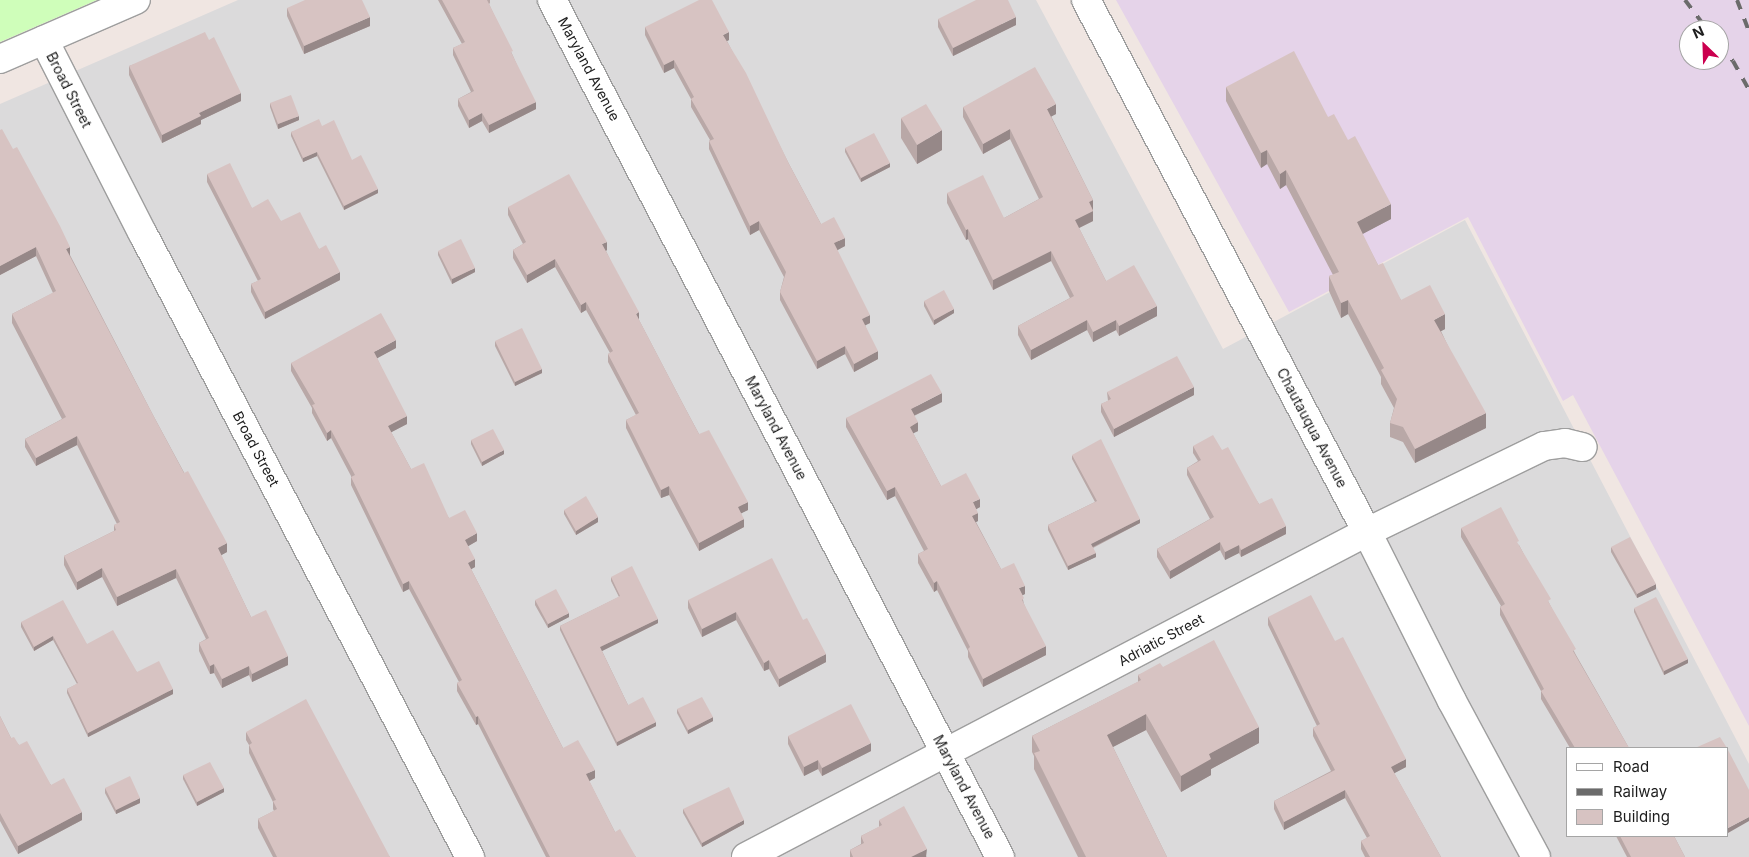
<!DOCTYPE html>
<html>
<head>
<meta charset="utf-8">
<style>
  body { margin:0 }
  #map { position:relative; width:1749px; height:857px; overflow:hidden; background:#f0e6e2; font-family:Inter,sans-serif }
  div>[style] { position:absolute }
  .residential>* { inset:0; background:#dbdadb }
  .industrial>* { inset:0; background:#e5d3e9 }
  .park>* { inset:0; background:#cffeba }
  .roads { filter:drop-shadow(1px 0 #9e9e9e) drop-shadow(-1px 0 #9e9e9e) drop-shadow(0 1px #9e9e9e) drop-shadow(0 -1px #9e9e9e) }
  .minor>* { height:28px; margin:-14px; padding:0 14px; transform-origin:14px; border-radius:14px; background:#fff }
  .rail>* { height:4px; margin-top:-2px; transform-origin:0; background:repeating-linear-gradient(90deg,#6b6b6b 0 10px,transparent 0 20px) }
  .wall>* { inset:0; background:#b9a8a7 }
  .shaded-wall>* { inset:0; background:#968888 }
  .building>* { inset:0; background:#d7c3c2 }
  span { translate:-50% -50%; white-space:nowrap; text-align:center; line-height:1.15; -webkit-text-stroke:5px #fff; paint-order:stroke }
  .street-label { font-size:14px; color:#1d1d1d }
  .legend { position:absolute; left:1566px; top:747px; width:162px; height:90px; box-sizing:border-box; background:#fff; border:1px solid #a5a5a5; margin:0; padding:6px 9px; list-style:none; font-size:15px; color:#1d1d1d }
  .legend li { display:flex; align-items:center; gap:10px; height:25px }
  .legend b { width:25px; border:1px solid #a5a5a5 }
  .north { position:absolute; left:1679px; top:20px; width:50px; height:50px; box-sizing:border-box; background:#fff; border:1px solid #a5a5a5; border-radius:50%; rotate:336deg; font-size:14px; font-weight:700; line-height:20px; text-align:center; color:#1d1d1d }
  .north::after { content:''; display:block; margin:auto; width:18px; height:22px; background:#cb004f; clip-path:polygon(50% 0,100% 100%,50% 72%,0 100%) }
</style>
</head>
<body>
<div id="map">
  <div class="residential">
    <div style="clip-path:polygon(evenodd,238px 0,1036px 0,1223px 349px,1465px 220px,1749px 764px,1749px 857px,0 857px,0 104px,238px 0,1568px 748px,1728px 748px,1728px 836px,1568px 836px,1568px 748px)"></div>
  </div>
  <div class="industrial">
    <div style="clip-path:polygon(evenodd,1116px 0,1749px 0,1749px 726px,1573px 395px,1563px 401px,1468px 217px,1289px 312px,1116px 0,1689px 30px,1719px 30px,1719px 60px,1689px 60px,1689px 30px)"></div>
  </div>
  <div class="park">
    <div style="clip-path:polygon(0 0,97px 0,0 42px)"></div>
  </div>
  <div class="roads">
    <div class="minor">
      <div style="left:552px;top:0;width:967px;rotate:62.4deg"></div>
      <div style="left:1086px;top:0;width:602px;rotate:62.16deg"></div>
      <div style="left:1367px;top:532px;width:189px;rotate:63.3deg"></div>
      <div style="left:1452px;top:701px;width:177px;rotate:61.7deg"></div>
      <div style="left:44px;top:40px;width:218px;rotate:63deg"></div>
      <div style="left:143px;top:234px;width:704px;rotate:62.31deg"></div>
      <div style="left:0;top:59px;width:148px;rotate:-23.5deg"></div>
      <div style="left:746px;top:857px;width:701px;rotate:-27.63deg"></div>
      <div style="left:1367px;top:532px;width:197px;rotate:-25.9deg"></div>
      <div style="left:1544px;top:446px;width:21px;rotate:-8deg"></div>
      <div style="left:1565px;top:443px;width:18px;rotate:13deg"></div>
    </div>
  </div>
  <div class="rail">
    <div style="left:1685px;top:0;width:38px;rotate:53deg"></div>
    <div style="left:1737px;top:0;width:33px;rotate:69deg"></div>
    <div style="left:1719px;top:44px;width:22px;rotate:51deg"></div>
    <div style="left:1733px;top:61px;width:33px;rotate:61deg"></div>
  </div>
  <div class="wall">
    <div style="clip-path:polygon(438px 0,490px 0,490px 3px,489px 4px,513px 56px,536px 109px,489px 133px,482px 121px,469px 128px,458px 106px,458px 99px,471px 92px,453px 55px,453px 48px,462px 44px)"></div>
    <div style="clip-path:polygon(287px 8px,370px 26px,304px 54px,287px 16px)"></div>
    <div style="clip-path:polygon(938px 19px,1016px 25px,953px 56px,938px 27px)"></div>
    <div style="clip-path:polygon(645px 27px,729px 40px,727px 41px,789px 164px,821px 224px,845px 246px,837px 250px,870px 323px,865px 325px,878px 359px,854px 372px,845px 354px,817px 369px,780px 300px,780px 292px,784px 277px,759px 230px,750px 235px,709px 149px,709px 141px,710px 140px,691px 107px,691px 99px,674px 68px,664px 73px,645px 35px)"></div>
    <div style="clip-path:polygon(209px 40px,241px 101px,201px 120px,201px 124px,162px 143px,129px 75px,129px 66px)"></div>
    <div style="clip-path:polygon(1226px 87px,1328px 117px,1391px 219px,1362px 234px,1378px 265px,1401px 300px,1445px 329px,1441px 331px,1486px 428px,1415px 463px,1403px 442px,1390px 437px,1390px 423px,1394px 408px,1381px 384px,1381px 377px,1348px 314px,1341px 318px,1329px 291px,1329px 276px,1333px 275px,1286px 185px,1280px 189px,1267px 164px,1261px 168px,1226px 101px)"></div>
    <div style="clip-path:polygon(270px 103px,299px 120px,278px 129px,270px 107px)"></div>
    <div style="clip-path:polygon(963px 107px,1056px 114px,1051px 116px,1093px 200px,1093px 221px,1079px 228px,1106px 281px,1157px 316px,1119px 336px,1116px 330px,1093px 342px,1087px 330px,1031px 360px,1018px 335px,1018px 326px,1070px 298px,1051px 261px,993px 290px,968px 239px,966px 240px,947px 203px,947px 193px,1004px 218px,1039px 199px,1010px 139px,983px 154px,963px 117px)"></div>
    <div style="clip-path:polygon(901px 118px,942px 150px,917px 164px,901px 138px)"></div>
    <div style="clip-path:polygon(322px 126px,378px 193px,344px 210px,317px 156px,303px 162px,291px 136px,291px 132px)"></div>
    <div style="clip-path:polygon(0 130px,70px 255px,153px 415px,227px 552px,221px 555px,251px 617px,288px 665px,252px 682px,249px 675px,222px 688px,214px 673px,210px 674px,199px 651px,199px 643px,206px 639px,176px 578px,117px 606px,102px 577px,77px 590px,64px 565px,64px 556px,114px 531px,114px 525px,117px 524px,77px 445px,36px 466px,25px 447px,25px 439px,62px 419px,12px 323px,12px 314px,53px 293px,36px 256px,0 275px)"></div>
    <div style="clip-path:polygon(845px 148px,890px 167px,861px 182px,845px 152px)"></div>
    <div style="clip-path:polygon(207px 174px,252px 208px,281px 221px,319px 249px,340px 280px,265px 319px,251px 292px,251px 284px,258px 281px,207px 182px)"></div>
    <div style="clip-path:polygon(508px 207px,607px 250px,606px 251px,639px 320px,684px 406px,699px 434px,748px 510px,741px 513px,744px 527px,699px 551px,669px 495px,661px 498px,626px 428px,626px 420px,636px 415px,608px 362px,608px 354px,610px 353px,586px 310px,581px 313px,555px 267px,527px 283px,513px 258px,513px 250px,523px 244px,508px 215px)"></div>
    <div style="clip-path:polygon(438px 251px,475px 272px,452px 284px,438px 255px)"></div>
    <div style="clip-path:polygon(924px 301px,954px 313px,934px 325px,924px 306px)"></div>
    <div style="clip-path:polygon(495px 341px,542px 373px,515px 386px,495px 346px)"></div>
    <div style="clip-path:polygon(396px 348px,377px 358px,407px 424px,391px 432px,411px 469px,449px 518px,477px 541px,468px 546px,475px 567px,471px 569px,563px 748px,595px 778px,589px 781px,615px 832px,636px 857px,546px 857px,478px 724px,476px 725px,457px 691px,457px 683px,459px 682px,409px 589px,403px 592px,351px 485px,351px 476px,331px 438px,327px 441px,312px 413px,312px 408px,291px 371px,291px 363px)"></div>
    <div style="clip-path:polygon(1107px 392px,1194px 395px,1114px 437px,1101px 412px,1101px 404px,1108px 401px)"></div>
    <div style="clip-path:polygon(942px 402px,914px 416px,918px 431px,913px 433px,941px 486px,980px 507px,976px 509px,978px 521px,976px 522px,1001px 569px,1025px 594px,1022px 595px,1024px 604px,1046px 655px,983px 687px,968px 657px,968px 651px,937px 590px,934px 592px,918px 563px,918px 554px,924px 551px,895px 496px,887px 500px,846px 427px,846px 418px)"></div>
    <div style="clip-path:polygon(471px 440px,504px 454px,482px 466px,471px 444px)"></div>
    <div style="clip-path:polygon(1193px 446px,1222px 450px,1259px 504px,1286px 534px,1241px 557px,1239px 553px,1225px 560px,1220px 550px,1170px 579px,1157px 557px,1157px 549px,1210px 519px,1187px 475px,1187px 468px,1198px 461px,1193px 453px)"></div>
    <div style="clip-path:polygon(1072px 455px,1140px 523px,1093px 548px,1096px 557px,1068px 570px,1048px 530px,1048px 525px,1095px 502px,1072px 459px)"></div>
    <div style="clip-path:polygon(564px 510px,598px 522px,576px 535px,564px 514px)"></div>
    <div style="clip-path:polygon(1461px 528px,1519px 545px,1576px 655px,1629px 748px,1570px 748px,1541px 699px,1541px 691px,1500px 615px,1500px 607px,1501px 606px,1461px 537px)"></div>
    <div style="clip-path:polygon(1611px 547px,1656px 589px,1637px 598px,1611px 552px)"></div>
    <div style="clip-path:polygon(611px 577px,658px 623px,602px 651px,628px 705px,656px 726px,617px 746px,560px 630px,560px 626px,619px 597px,611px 581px)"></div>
    <div style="clip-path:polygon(535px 600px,569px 617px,548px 628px,535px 605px)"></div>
    <div style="clip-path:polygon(688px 600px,803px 620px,826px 662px,779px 687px,769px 669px,764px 671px,736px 620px,702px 637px,688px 608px)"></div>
    <div style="clip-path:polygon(1634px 608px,1688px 663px,1664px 675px,1634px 612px)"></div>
    <div style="clip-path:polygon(1268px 617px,1335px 641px,1406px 767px,1394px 773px,1441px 857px,1365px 857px,1361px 849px,1361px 841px,1367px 838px,1345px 798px,1284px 830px,1274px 809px,1274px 801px,1331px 771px,1313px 736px,1313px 728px,1317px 726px,1268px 625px)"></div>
    <div style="clip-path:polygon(21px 622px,87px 644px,137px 672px,173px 694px,88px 737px,67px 693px,67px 689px,77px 684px,53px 640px,34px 651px,21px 627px)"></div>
    <div style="clip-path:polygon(1163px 667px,1259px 743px,1211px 769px,1211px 775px,1181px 792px,1146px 730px,1113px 747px,1167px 857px,1078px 857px,1034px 769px,1034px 756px,1032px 752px,1032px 736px,1138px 682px,1138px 675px)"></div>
    <div style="clip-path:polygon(677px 709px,713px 721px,688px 734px,677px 713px)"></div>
    <div style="clip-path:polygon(0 716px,11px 738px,19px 745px,51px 785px,82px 820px,18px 854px,0 821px)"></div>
    <div style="clip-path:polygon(246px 732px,390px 857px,273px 857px,258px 828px,258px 819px,274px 811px,273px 809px,273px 802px,249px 753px,249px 745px,246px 740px)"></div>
    <div style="clip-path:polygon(788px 736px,871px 751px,822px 776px,818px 769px,804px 776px,788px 744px)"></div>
    <div style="clip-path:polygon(183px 775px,224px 792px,197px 806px,183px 779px)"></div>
    <div style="clip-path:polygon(105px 788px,140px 803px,116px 814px,105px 793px)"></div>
    <div style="clip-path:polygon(683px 809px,744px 824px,702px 847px,683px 813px)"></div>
    <div style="clip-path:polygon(879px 820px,927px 857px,850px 857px,850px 850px,861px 844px,861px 836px,879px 827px)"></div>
    <div style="clip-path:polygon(1616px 836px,1674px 836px,1685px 857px,1627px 857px)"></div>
  </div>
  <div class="shaded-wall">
    <div style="clip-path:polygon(370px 17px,370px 26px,304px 54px,304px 46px)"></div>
    <div style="clip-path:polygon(1016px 17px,1016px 25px,953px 56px,953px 48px)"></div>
    <div style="clip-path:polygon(729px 32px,729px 40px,723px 43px,723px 35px)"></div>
    <div style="clip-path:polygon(674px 60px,674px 68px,664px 73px,664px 65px)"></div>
    <div style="clip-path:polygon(241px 93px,241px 101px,201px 120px,201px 124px,162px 143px,162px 135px,199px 113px)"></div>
    <div style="clip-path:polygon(536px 102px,536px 109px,489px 133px,489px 125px)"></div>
    <div style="clip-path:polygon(1056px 104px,1056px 114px,1047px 119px,1047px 109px)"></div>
    <div style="clip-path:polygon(482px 113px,482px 121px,469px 128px,469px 120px)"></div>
    <div style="clip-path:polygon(299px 116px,299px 120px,278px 129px,278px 124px)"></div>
    <div style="clip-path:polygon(1010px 129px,1010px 139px,983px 154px,983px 144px)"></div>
    <div style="clip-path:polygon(942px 130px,942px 150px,917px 164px,917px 145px)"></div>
    <div style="clip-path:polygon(1267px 150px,1267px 164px,1261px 168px,1261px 153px)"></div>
    <div style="clip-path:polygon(317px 152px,317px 156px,303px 162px,303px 158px)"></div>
    <div style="clip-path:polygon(890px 163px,890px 167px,861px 182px,861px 178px)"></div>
    <div style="clip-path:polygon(1286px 170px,1286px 185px,1280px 189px,1280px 174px)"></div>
    <div style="clip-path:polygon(378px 189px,378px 193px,344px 210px,344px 206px)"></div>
    <div style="clip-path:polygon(1093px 200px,1093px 210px,1089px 202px)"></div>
    <div style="clip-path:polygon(1391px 204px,1391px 219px,1357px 237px,1357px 222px)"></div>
    <div style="clip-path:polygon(1093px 211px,1093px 221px,1075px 230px,1075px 220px)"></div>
    <div style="clip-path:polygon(759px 221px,759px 230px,750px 235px,750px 226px)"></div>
    <div style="clip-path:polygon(968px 229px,968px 239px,966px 240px,966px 230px)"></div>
    <div style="clip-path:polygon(845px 238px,845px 246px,834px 252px,834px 243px)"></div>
    <div style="clip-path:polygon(607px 242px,607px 250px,602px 253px,602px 244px)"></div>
    <div style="clip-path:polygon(36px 247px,36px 256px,0 275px,0 266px)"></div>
    <div style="clip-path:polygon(70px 247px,70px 256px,66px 249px)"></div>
    <div style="clip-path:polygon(1051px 251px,1051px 261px,993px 290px,993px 280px)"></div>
    <div style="clip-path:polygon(555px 259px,555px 267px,527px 283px,527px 275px)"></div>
    <div style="clip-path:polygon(475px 268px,475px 272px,452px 284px,452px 279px)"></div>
    <div style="clip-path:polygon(340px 272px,340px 280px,265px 319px,265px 312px)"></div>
    <div style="clip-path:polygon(1348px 300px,1348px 314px,1341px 318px,1341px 303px)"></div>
    <div style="clip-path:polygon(586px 302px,586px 310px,581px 313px,581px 305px)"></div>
    <div style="clip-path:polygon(1157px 306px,1157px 316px,1119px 336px,1119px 326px)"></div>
    <div style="clip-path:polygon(954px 309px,954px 313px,934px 325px,934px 320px)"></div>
    <div style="clip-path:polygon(639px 312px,639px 320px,636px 314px)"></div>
    <div style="clip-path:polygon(1445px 314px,1445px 329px,1434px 335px,1434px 320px)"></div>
    <div style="clip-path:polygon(870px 315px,870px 323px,862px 327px,862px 319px)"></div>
    <div style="clip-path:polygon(1087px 320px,1087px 330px,1031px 360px,1031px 350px)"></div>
    <div style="clip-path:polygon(1116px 320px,1116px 330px,1093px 342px,1093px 332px)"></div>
    <div style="clip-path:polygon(396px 340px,396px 348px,374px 360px,374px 352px)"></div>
    <div style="clip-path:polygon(845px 346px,845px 354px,817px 369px,817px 361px)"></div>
    <div style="clip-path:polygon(878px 351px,878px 359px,854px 372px,854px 364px)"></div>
    <div style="clip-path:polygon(542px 369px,542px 373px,515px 386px,515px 382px)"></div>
    <div style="clip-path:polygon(1194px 387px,1194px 395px,1114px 437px,1114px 429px)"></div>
    <div style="clip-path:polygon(942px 393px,942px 402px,911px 417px,911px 409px)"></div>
    <div style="clip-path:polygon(1486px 413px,1486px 428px,1415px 463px,1415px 449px)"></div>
    <div style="clip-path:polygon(407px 416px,407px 424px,388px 434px,388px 426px)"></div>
    <div style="clip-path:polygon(918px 422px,918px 431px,910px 435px,910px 427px)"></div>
    <div style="clip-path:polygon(331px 430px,331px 438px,327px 441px,327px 433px)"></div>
    <div style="clip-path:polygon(77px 436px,77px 445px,36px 466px,36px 458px)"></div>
    <div style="clip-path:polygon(504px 450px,504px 454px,482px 466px,482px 462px)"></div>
    <div style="clip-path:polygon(669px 486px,669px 495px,661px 498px,661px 490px)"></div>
    <div style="clip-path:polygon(895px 487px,895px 496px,887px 500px,887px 491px)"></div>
    <div style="clip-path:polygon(980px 499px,980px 507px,973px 511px,973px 502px)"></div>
    <div style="clip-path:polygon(748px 502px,748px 510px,738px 515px,738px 507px)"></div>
    <div style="clip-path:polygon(978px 513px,978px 521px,972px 524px,972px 516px)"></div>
    <div style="clip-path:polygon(598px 517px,598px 522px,576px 535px,576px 531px)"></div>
    <div style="clip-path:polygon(744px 519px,744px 527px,699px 551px,699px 543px)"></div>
    <div style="clip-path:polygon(1140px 519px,1140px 523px,1091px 548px,1091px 544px)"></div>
    <div style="clip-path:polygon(1286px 526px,1286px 534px,1241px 557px,1241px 550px)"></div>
    <div style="clip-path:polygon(477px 533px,477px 541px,465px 548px,465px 540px)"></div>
    <div style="clip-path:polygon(1220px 542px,1220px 550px,1170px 579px,1170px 571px)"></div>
    <div style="clip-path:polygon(227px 543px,227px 552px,218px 557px,218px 548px)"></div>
    <div style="clip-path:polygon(1239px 545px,1239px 553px,1225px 560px,1225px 552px)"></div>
    <div style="clip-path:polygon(1096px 553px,1096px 557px,1068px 570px,1068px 566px)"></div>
    <div style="clip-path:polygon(475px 559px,475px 567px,468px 571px,468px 563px)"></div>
    <div style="clip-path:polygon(102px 568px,102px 577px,77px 590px,77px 582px)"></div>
    <div style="clip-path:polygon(176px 569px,176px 578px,117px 606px,117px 597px)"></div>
    <div style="clip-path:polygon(409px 581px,409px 589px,403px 592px,403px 584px)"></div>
    <div style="clip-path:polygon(937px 581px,937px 590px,934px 592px,934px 583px)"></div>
    <div style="clip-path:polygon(1656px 584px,1656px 589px,1637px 598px,1637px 594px)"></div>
    <div style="clip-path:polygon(1025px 586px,1025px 594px,1019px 597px,1019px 588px)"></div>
    <div style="clip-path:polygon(736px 612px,736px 620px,702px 637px,702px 629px)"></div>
    <div style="clip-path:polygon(569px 613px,569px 617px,548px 628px,548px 624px)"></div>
    <div style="clip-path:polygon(658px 619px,658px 623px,600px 652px,600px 647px)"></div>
    <div style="clip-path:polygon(53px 636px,53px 640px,34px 651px,34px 647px)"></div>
    <div style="clip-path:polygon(1046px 646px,1046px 655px,983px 687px,983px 679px)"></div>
    <div style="clip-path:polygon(826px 654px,826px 662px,779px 687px,779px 679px)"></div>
    <div style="clip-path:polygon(288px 656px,288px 665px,252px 682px,252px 674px)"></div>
    <div style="clip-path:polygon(1688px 659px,1688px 663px,1664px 675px,1664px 671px)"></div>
    <div style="clip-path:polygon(769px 660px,769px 669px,764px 671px,764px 663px)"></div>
    <div style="clip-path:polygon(214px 664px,214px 673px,210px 674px,210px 666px)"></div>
    <div style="clip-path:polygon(249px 666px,249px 675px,222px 688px,222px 679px)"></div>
    <div style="clip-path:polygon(173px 689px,173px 694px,88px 737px,88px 733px)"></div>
    <div style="clip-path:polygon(1146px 714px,1146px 730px,1107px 750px,1107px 735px)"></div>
    <div style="clip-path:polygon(478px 716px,478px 724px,476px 725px,476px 717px)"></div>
    <div style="clip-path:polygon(713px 717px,713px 721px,688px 734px,688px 730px)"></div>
    <div style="clip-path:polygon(656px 722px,656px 726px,617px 746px,617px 742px)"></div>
    <div style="clip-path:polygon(1259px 727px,1259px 743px,1211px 769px,1211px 775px,1181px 792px,1181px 776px,1209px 754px)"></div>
    <div style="clip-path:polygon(871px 743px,871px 751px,822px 776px,822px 768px)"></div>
    <div style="clip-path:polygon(1406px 759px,1406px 767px,1391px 775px,1391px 767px)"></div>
    <div style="clip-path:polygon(818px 760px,818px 769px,804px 776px,804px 767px)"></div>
    <div style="clip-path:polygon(595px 770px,595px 778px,586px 783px,586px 774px)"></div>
    <div style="clip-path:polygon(224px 788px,224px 792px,197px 806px,197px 802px)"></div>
    <div style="clip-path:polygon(1345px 790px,1345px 798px,1284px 830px,1284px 822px)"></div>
    <div style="clip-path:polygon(140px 798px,140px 803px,116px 814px,116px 810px)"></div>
    <div style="clip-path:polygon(82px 812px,82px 820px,18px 854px,18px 846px)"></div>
    <div style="clip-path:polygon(1749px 817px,1749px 821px,1728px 833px,1728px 828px)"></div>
    <div style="clip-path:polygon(744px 820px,744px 824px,702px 847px,702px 843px)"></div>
    <div style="clip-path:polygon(927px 849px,926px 857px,911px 857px)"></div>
  </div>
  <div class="building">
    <div style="clip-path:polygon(305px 0,362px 0,370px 17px,304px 46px,287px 8px)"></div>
    <div style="clip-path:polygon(442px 0,487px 0,513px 51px,511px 52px,536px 102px,489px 125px,482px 113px,469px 120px,458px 99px,474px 91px,453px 48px,465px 42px)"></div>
    <div style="clip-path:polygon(699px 0,712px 0,729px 32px,723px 35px,746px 73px,789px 164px,821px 224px,834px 217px,845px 238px,834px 243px,870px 315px,862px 319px,878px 351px,854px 364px,845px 346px,817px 361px,780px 292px,786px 272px,759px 221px,750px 226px,709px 141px,714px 139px,691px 99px,694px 97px,674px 60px,664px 65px,645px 27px)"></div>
    <div style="clip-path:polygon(976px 0,1008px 0,1016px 17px,953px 48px,938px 19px)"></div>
    <div style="clip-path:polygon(205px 32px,209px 40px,214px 37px,241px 93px,199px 113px,201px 116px,162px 135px,129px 66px)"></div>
    <div style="clip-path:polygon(1294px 51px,1328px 117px,1334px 114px,1348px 140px,1355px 136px,1391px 204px,1357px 222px,1378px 265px,1383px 263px,1401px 300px,1430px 285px,1445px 314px,1434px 320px,1486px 413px,1415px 449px,1403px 427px,1390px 423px,1397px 399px,1381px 370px,1384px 368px,1348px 300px,1341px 303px,1329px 276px,1339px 272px,1286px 170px,1280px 174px,1267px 150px,1261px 153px,1226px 87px)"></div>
    <div style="clip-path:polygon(1035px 67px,1056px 104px,1047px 109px,1093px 200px,1089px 202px,1093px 211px,1075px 220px,1106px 281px,1134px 265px,1157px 306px,1119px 326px,1116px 320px,1093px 332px,1087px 320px,1031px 350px,1018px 326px,1074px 296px,1051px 251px,993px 280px,968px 229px,966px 230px,947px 193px,983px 175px,1004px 218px,1043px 197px,1010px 129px,983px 144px,963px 107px)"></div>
    <div style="clip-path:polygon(291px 95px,299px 116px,278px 124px,270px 103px)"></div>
    <div style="clip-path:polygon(926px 104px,942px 130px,917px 145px,901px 118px)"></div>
    <div style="clip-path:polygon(319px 119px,322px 126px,334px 120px,352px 160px,361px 155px,378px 189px,344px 206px,317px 152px,303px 158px,291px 132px)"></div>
    <div style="clip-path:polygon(2px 129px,13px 149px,17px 147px,60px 226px,70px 247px,66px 249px,153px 415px,184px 473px,188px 471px,227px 543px,218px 548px,251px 617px,266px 610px,288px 656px,252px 674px,249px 666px,222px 679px,214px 664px,210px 666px,199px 643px,209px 638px,176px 569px,117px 597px,102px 568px,77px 582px,64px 556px,116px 530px,114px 525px,120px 522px,77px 436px,36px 458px,25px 439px,66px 417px,12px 314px,56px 291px,36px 247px,0 266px,0 130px)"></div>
    <div style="clip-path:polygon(874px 133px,890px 163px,861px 178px,845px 148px)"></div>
    <div style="clip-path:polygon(230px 163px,252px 208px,268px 199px,281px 221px,300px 212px,319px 249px,326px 245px,340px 272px,265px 312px,251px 284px,261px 279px,207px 174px)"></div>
    <div style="clip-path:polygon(569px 174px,607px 242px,602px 244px,639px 312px,636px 314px,684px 406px,699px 434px,709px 430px,748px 502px,738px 507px,744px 519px,699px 543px,669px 486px,661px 490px,626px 420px,639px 413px,608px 354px,613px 351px,586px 302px,581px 305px,555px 259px,527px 275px,513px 250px,526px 242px,508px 207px)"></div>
    <div style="clip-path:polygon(461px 239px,475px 268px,452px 279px,438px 251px)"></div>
    <div style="clip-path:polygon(944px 290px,954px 309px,934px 320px,924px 301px)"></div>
    <div style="clip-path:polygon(381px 313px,396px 340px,374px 352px,407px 416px,388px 426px,411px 469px,424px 463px,449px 518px,465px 510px,477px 533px,465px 540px,475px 559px,468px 563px,563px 748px,578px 740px,595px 770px,586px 774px,615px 832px,620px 829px,636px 857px,550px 857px,478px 716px,476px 717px,457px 683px,462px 680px,409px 581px,403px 584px,351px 477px,355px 475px,331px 430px,327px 433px,312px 405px,315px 404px,291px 363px)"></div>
    <div style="clip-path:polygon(522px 328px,542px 369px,515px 382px,495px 341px)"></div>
    <div style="clip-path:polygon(1177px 356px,1194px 387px,1114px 429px,1101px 404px,1111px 399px,1107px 392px)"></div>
    <div style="clip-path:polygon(931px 374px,942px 393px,911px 409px,918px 422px,910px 427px,941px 486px,966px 473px,980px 499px,973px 502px,978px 513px,972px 516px,1001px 569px,1014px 563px,1025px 586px,1019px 588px,1024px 598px,1022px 600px,1046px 646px,983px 679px,968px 649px,970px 647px,937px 581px,934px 583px,918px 554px,928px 549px,895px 487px,887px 491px,846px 418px)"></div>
    <div style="clip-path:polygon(493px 429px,504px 450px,482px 462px,471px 440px)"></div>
    <div style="clip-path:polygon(1213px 435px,1222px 450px,1228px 447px,1259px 504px,1272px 498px,1286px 526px,1241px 550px,1239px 545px,1225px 552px,1220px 542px,1170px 571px,1157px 549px,1214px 517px,1187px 468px,1201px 460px,1193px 446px)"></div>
    <div style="clip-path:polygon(1101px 439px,1140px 519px,1091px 544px,1096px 553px,1068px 566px,1048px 525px,1097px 501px,1072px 455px)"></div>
    <div style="clip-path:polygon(586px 496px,598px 517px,576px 531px,564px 510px)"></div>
    <div style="clip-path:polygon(1501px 507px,1519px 541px,1517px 542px,1551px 599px,1548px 601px,1576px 649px,1573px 651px,1629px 748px,1575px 748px,1541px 691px,1544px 689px,1500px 607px,1505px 604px,1461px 528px)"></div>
    <div style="clip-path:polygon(1630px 537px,1656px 584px,1637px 594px,1611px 547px)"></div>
    <div style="clip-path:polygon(772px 558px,803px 620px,807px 618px,826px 654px,779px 679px,769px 660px,764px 663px,736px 612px,702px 629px,688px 600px)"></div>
    <div style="clip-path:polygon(632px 566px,658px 619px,600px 647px,628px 705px,643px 697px,656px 722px,617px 742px,560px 626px,620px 596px,611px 577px)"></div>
    <div style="clip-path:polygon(556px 589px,569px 613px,548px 624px,535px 600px)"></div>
    <div style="clip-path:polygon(1311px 595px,1335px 641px,1343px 637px,1406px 759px,1391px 767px,1441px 857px,1370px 857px,1361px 841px,1370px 836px,1345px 790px,1284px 822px,1274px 801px,1335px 770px,1313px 728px,1320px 724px,1268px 617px)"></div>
    <div style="clip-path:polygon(1656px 597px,1688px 659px,1664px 671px,1634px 608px)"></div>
    <div style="clip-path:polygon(63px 600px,87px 644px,113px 630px,137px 672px,159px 661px,173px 689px,88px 733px,67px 689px,78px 683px,53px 636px,34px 647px,21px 622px)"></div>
    <div style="clip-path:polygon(1214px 640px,1259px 727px,1209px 754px,1211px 759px,1181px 776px,1146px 714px,1107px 735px,1167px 857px,1086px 857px,1034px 753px,1040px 751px,1032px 736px,1141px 680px,1138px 675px,1160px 663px,1163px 667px)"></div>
    <div style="clip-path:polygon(702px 697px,713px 717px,688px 730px,677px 709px)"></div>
    <div style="clip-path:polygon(306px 699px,390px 857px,277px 857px,258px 819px,277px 809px,273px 801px,276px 800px,249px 745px,252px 743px,246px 732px)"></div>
    <div style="clip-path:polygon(851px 704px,871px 743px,822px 768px,818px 760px,804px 767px,788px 736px)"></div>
    <div style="clip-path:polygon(0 716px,11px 738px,14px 737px,19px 745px,27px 741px,51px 785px,64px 778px,82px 812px,18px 846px,0 813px)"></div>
    <div style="clip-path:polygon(1720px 737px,1727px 748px,1695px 748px)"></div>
    <div style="clip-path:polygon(1728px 750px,1749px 790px,1749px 817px,1728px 828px)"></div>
    <div style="clip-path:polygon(210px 762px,224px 788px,197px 802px,183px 775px)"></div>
    <div style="clip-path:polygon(130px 776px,140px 798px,116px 810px,105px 788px)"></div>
    <div style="clip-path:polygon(729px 787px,744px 820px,702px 843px,683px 809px)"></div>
    <div style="clip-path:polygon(904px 806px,927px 849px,911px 857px,853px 857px,850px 850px,864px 843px,861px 836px,882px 825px,879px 820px)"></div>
    <div style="clip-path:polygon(1620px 836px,1674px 836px,1685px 857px,1631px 857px)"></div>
  </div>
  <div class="street-label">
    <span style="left:589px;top:69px;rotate:62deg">Maryland Avenue</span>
    <span style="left:69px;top:90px;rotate:63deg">Broad Street</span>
    <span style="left:776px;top:428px;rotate:62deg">Maryland Avenue</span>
    <span style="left:1312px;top:428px;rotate:62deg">Chautauqua Avenue</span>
    <span style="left:256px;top:449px;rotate:62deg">Broad Street</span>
    <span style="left:1161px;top:640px;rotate:-28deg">Adriatic Street</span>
    <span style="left:964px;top:787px;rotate:62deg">Maryland Avenue</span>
  </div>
  <ul class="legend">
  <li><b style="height:6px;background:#fff"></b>Road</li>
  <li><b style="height:6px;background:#6b6b6b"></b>Railway</li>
  <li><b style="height:14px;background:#d7c3c2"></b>Building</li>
  </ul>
  <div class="north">N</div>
</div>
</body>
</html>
